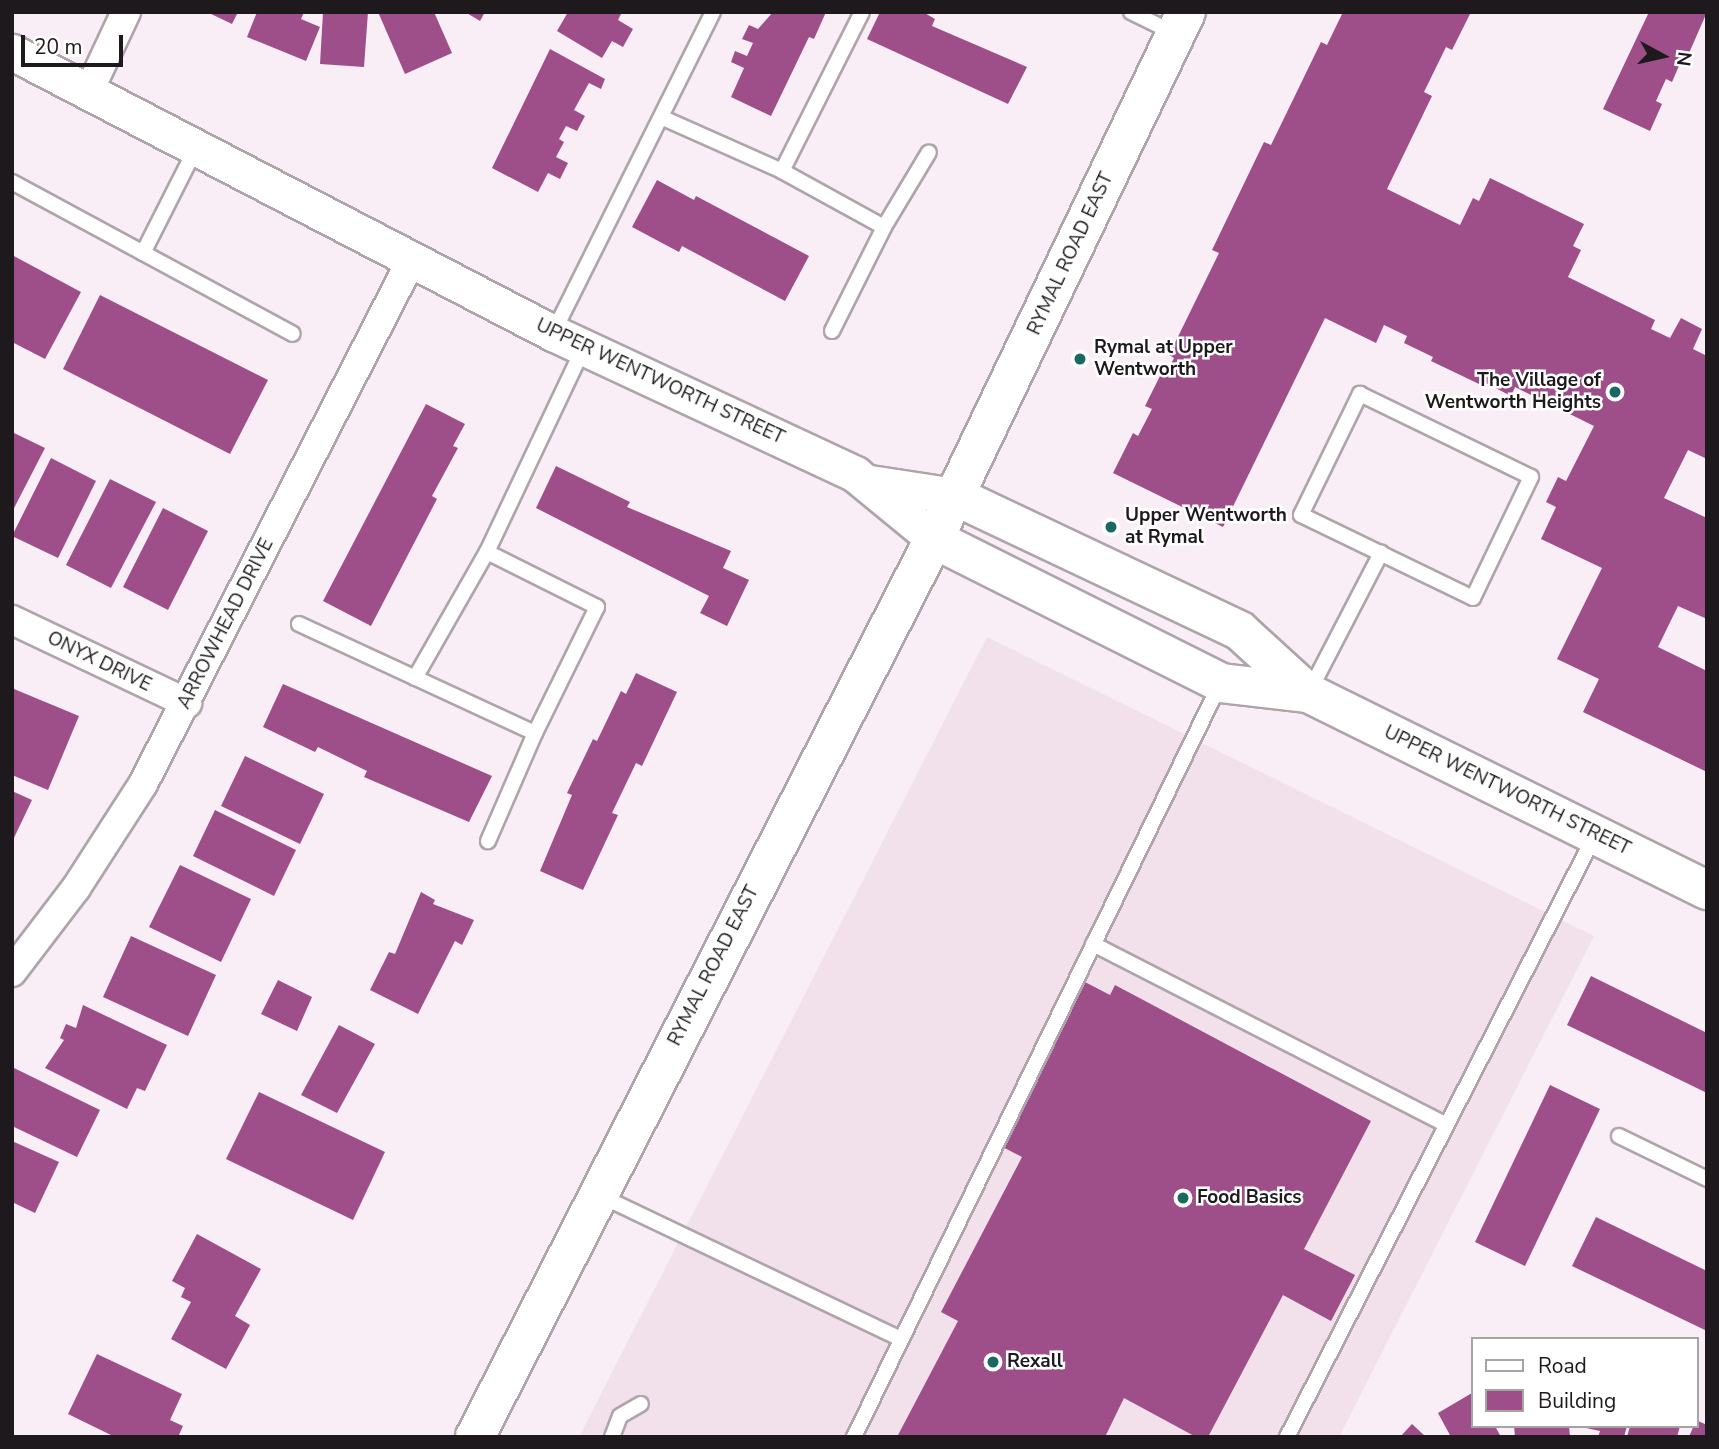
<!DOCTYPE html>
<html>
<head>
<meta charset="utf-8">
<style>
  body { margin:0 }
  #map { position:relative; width:1719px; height:1449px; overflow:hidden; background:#f9eef5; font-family:"Nunito Sans",sans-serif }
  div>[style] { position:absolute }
  .built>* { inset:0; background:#f2e0eb }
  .building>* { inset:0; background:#9e4f8a }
  .roads { filter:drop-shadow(2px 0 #afa4ab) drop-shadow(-2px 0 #afa4ab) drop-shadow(0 2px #afa4ab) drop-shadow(0 -2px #afa4ab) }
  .service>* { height:14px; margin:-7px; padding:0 7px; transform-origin:7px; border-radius:7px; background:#fff }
  .minor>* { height:28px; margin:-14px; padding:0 14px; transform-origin:14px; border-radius:14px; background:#fff }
  .tertiary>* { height:35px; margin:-17.5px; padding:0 17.5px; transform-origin:17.5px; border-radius:17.5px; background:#fff }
  .secondary>* { height:38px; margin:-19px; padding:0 19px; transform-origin:19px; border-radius:19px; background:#fff }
  .dots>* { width:19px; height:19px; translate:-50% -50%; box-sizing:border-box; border:4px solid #fff; border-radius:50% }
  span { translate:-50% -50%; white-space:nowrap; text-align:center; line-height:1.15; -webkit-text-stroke:5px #fff; paint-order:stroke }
  .street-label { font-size:19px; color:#1d191c }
  .poi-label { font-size:19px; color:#1d191c; font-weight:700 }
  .left { translate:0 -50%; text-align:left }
  .right { translate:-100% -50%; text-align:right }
  .frame { position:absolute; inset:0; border:14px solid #1d191c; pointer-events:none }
  .legend { position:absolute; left:1471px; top:1337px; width:228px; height:91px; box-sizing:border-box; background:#fff; border:2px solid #a5a3a4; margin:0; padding:9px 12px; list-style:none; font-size:21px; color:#1d191c }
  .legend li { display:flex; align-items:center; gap:14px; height:35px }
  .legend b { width:35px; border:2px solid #a5a3a4 }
  .north { position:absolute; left:1628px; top:21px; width:70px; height:70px; -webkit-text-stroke:5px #fff; paint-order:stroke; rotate:98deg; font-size:19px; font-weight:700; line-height:28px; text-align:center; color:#1d191c }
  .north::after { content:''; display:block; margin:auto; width:24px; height:32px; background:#1d191c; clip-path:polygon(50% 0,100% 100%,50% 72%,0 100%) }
  .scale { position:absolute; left:21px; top:35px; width:102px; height:32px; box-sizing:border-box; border:4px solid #1d191c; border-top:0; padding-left:9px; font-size:21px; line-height:24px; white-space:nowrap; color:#1d191c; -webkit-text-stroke:5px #fff; paint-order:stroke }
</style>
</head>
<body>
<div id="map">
  <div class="built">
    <div style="clip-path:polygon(987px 637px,1594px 936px,1339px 1437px,579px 1437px)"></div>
  </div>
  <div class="building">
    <div style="clip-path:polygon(207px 12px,238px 12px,232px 24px)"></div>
    <div style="clip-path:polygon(257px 12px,304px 12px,301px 19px,320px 27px,306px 61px,247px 37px)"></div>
    <div style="clip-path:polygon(323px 12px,368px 12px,364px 67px,320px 64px)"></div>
    <div style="clip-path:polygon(378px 12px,434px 12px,452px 53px,405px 74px)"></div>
    <div style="clip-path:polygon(465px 12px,485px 12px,480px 21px)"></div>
    <div style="clip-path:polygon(568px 12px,622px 12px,618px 20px,633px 29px,623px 47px,612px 41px,602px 58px,557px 31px)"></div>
    <div style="clip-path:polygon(773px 12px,826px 12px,814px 39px,809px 37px,771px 116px,731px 97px,744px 68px,731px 62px,735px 51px,747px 56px,753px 43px,742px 39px,749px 25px,758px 29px)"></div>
    <div style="clip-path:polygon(880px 12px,923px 12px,935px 19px,932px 26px,1027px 67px,1008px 104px,867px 39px)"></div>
    <div style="clip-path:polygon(1343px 12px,1471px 12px,1452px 50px,1446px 47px,1424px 92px,1432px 96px,1387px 189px,1460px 225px,1473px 198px,1479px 201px,1490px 178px,1584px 224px,1573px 246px,1581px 250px,1568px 277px,1655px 320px,1651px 329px,1670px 338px,1681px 318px,1702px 329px,1693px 349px,1707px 356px,1707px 459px,1688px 450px,1664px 498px,1707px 518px,1707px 619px,1678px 606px,1658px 647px,1707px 671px,1707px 772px,1583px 712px,1599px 679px,1557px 659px,1602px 568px,1541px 539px,1556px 507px,1546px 502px,1558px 477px,1566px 481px,1594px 426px,1515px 387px,1511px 396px,1480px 380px,1479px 384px,1431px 361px,1433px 357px,1404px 343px,1407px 336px,1384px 325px,1376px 343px,1325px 318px,1223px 527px,1113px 473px,1133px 433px,1138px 436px,1152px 409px,1145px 406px,1165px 366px,1169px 368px,1174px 358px,1169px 355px,1219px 253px,1212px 250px,1264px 142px,1271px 145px,1321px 42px,1327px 45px)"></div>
    <div style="clip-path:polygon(1649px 12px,1707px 12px,1686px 60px,1682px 59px,1672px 82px,1666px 79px,1656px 101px,1662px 104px,1650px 131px,1603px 109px)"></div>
    <div style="clip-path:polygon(550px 49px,605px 79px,601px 89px,589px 83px,574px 110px,585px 116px,577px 131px,566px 126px,559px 139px,564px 142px,556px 157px,568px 163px,560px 179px,548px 173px,538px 192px,492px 168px)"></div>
    <div style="clip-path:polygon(657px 180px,694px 200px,696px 196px,809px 256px,785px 301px,682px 246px,679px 252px,632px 227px)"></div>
    <div style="clip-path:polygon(12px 255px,81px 292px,45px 359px,12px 342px)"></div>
    <div style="clip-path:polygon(100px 295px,268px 380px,230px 454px,63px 369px)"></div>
    <div style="clip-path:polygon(426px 404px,465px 424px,453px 446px,458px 448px,432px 496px,437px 499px,371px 626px,323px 601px)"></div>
    <div style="clip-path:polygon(12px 432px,45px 448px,12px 512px)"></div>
    <div style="clip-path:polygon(51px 458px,96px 481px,58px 558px,12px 536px)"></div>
    <div style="clip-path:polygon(556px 466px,630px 502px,627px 507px,731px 551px,723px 568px,749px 580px,727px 626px,700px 613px,709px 596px,536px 508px)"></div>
    <div style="clip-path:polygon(110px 479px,156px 502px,111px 588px,66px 565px)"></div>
    <div style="clip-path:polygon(163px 508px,208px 531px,168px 610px,123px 587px)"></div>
    <div style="clip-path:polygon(636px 673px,677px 692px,642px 766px,636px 763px,612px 813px,618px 815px,583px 890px,540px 871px,572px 795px,567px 793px,593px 739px,597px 741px,621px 691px,626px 694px)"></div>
    <div style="clip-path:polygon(283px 684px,492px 776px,469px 822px,364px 777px,367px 771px,318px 747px,315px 752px,263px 727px)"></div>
    <div style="clip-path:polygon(14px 689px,79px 716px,48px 790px,12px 775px)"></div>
    <div style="clip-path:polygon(245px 756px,324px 794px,300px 844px,221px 806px)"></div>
    <div style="clip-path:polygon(12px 791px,32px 800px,12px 842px)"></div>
    <div style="clip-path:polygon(215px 810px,296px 850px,274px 896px,193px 856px)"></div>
    <div style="clip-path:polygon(180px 865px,251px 899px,221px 962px,149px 927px)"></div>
    <div style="clip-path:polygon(421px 892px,435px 900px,433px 904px,474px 920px,462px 945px,455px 941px,418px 1014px,370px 990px,389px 952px,395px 954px)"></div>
    <div style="clip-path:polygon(131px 936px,216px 975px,188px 1036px,103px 997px)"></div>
    <div style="clip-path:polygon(1591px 976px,1707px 1033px,1707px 1093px,1567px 1025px)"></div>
    <div style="clip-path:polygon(278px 980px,312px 997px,297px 1031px,261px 1014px)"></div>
    <div style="clip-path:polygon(1085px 982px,1110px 995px,1115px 985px,1371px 1121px,1304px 1249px,1355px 1275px,1331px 1321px,1283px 1295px,1208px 1437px,1196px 1437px,1124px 1398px,1105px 1437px,897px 1437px,958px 1321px,941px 1312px,1022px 1157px,999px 1145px)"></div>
    <div style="clip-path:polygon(83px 1005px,167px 1045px,145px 1091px,137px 1088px,127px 1109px,45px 1068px,64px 1040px,60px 1038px,66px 1024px,76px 1028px)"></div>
    <div style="clip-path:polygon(339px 1025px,375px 1044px,337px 1113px,301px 1095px)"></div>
    <div style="clip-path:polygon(14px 1068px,100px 1110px,77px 1157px,12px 1126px)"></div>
    <div style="clip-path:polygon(1550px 1085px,1600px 1109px,1525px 1266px,1475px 1242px)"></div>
    <div style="clip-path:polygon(259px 1092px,385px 1152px,353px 1220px,226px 1159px)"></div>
    <div style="clip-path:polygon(12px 1141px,59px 1162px,35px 1213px,12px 1202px)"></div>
    <div style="clip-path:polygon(1596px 1217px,1707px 1271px,1707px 1331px,1572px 1266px)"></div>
    <div style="clip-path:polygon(197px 1234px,261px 1269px,235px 1316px,250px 1325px,226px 1369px,171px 1339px,191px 1302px,181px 1297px,185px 1288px,172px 1281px)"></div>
    <div style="clip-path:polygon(97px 1354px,182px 1394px,170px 1420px,183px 1426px,178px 1437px,115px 1437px,68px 1414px)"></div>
    <div style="clip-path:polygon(1472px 1393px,1472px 1426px,1495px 1426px,1501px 1437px,1451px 1437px,1438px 1413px)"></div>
    <div style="clip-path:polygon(1696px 1420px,1707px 1425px,1707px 1437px,1689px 1437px)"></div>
    <div style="clip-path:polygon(1412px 1424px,1426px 1437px,1400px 1437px)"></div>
    <div style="clip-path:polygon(1514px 1426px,1569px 1426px,1570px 1437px,1515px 1437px)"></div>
    <div style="clip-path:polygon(1577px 1426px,1627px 1426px,1624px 1437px,1598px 1437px,1600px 1431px)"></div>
    <div style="clip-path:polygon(1630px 1426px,1680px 1426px,1677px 1437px,1627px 1437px)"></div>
  </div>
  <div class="roads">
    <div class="service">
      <div style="left:1131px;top:12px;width:48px;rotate:26deg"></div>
      <div style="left:663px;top:118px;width:130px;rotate:24deg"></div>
      <div style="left:782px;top:171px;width:116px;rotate:28.8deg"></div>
      <div style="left:782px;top:171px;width:178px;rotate:-63.3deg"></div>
      <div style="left:12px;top:182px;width:319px;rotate:28.4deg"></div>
      <div style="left:143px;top:253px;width:118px;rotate:-63.2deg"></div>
      <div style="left:832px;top:331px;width:116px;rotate:-63.4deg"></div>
      <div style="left:884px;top:227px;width:87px;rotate:-59deg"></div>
      <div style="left:553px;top:333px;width:359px;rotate:-63.5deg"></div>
      <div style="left:1360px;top:394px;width:190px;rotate:25.9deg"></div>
      <div style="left:1531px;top:477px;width:134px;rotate:115.6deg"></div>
      <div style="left:1473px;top:598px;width:191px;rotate:-154.2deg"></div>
      <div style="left:1301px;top:515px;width:135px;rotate:-64deg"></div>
      <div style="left:487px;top:552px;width:123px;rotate:26.6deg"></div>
      <div style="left:597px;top:607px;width:140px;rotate:116.2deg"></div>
      <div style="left:535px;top:733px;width:118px;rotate:113.5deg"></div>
      <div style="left:299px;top:624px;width:260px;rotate:24.8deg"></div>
      <div style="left:415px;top:678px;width:145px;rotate:-60.3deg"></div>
      <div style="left:487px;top:552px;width:227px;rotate:-64.7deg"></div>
      <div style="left:1309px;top:692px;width:157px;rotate:-62.6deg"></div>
      <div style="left:1093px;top:944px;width:397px;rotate:27.1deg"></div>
      <div style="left:1619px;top:1136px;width:98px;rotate:26deg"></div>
      <div style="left:599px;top:1195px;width:335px;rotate:25.5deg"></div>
      <div style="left:612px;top:1437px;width:22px;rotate:-69deg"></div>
      <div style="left:620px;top:1416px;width:24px;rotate:-30deg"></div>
      <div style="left:854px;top:1437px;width:837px;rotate:-64.08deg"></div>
      <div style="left:1287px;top:1437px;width:674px;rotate:-62.9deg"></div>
    </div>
    <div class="minor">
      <div style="left:89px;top:91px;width:87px;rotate:-64.9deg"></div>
      <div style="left:12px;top:620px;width:194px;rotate:25.4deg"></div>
      <div style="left:12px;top:972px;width:106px;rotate:-52.7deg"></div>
      <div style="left:76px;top:888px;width:124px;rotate:-57.2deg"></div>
      <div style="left:143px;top:784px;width:590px;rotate:-62.87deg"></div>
    </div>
    <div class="tertiary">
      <div style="left:12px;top:52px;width:610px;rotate:27.45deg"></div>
      <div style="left:553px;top:333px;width:333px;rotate:25deg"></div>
      <div style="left:855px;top:474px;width:102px;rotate:39.4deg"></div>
      <div style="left:870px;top:483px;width:86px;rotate:8.7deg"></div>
    </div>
    <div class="secondary">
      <div style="left:955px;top:496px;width:315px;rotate:25.3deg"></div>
      <div style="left:1240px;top:631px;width:92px;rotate:42.4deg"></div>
      <div style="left:1308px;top:693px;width:445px;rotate:26.3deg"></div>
      <div style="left:934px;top:539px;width:321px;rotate:26.6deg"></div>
      <div style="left:1221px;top:683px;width:88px;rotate:6.6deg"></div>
      <div style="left:475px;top:1437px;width:1009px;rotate:-62.93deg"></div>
      <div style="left:934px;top:539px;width:584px;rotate:-64.44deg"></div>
    </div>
  </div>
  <div class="dots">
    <div style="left:1080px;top:359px;background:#1b6762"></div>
    <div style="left:1615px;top:392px;background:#1b6762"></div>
    <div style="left:1111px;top:527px;background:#1b6762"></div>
    <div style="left:1183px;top:1198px;background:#1b6762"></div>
    <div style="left:993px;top:1362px;background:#1b6762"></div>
  </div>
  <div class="street-label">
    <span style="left:1071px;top:254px;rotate:-65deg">RYMAL ROAD EAST</span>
    <span style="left:660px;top:382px;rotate:25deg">UPPER WENTWORTH STREET</span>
    <span style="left:226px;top:624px;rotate:-63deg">ARROWHEAD DRIVE</span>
    <span style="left:99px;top:662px;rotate:26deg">ONYX DRIVE</span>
    <span style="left:1507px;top:791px;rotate:26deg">UPPER WENTWORTH STREET</span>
    <span style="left:714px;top:966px;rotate:-63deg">RYMAL ROAD EAST</span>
  </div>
  <div class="poi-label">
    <span class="left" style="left:1094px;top:359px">Rymal at Upper<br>Wentworth</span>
    <span class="right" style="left:1601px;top:392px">The Village of<br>Wentworth Heights</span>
    <span class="left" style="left:1125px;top:527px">Upper Wentworth<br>at Rymal</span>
    <span class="left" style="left:1197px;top:1198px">Food Basics</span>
    <span class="left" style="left:1007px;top:1362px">Rexall</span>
  </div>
  <div class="frame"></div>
  <ul class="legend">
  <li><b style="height:9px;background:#fff"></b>Road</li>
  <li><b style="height:19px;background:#9e4f8a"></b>Building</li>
  </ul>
  <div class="north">N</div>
  <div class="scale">20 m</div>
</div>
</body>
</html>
